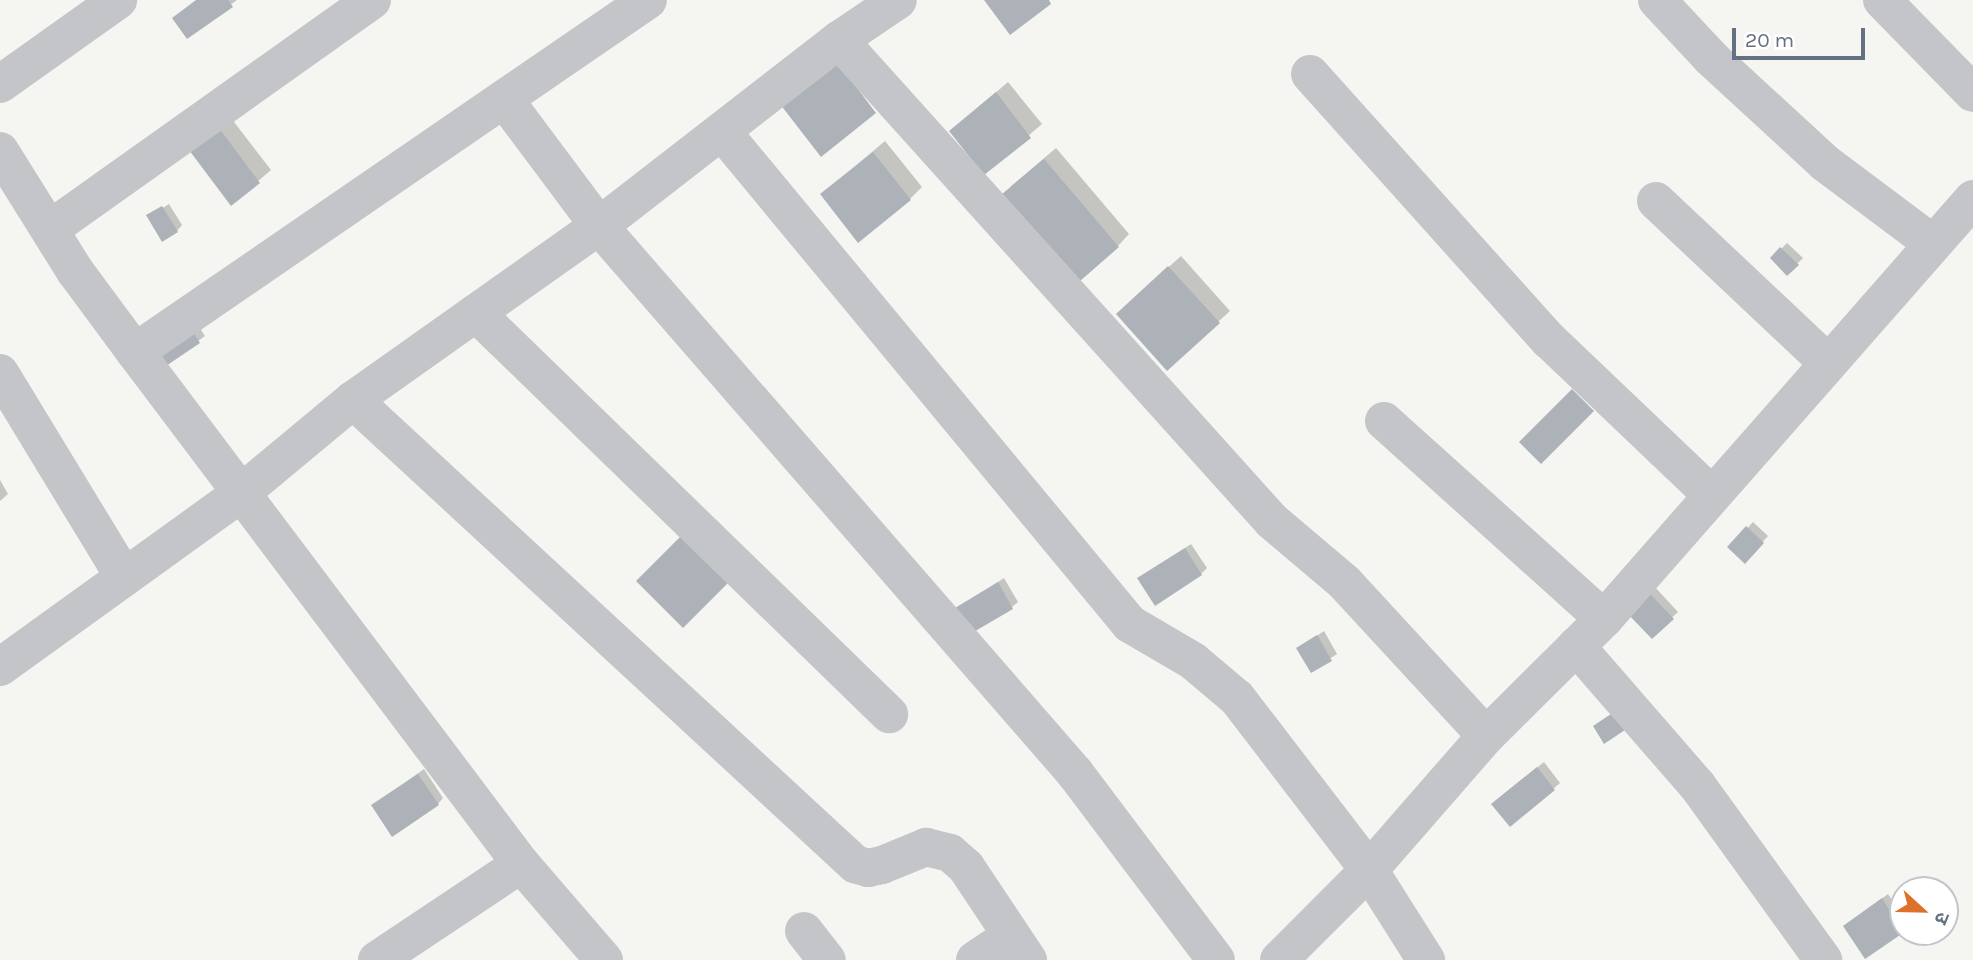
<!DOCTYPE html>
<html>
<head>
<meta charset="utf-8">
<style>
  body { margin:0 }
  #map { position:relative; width:1973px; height:960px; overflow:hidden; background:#f5f5f2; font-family:Karla,"Noto Sans Devanagari",sans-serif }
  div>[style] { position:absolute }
  .shadow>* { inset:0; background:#0003 }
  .building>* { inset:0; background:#acb2b8 }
  .minor>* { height:38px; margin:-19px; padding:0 19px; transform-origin:19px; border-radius:19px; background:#c3c5c9 }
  span { translate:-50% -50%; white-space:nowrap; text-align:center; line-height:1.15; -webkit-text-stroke:7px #fff; paint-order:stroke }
  .north { position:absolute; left:1889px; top:876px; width:70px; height:70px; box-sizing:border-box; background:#fff; border:2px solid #c1c6cd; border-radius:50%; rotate:112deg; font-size:19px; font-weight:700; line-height:28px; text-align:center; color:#657082 }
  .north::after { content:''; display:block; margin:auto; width:24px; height:32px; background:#de7129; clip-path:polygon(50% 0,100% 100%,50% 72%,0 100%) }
  .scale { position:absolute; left:1732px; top:28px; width:133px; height:32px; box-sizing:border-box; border:4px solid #657082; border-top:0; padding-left:9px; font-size:21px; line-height:24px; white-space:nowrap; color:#657082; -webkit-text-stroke:5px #fff; paint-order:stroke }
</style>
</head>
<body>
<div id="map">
  <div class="shadow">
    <div style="clip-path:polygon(197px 0,237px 0,187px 37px,174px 18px)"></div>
    <div style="clip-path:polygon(1008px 82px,1042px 124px,985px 173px,951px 131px)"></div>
    <div style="clip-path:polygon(224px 109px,271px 170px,232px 203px,185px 142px)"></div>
    <div style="clip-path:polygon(885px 141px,922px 187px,910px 199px,822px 194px)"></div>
    <div style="clip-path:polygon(1056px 148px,1129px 234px,1118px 246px,1010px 187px)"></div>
    <div style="clip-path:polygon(169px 204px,182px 225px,177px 231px,153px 214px)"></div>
    <div style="clip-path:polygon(1787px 243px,1803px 258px,1787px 274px,1772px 258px)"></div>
    <div style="clip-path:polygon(1181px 256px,1230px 311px,1218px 322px,1130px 302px)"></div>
    <div style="clip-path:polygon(192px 316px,205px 336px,164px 366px)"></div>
    <div style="clip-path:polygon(0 480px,8px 494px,0 501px)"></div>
    <div style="clip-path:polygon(1753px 522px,1768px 536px,1745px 561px,1730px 547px)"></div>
    <div style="clip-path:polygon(1191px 544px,1207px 568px,1201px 574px,1140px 578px)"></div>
    <div style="clip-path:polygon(1004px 578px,1018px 602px,1012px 607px,952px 612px)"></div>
    <div style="clip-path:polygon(1654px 586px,1678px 612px,1652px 636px,1628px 612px)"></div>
    <div style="clip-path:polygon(1324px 631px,1337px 654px,1311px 671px,1299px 648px)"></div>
    <div style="clip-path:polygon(1544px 762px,1560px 783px,1510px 825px,1499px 798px)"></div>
    <div style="clip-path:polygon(424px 769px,443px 798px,438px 804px,373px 805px)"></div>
    <div style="clip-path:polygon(1888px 894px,1903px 916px,1903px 931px,1865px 957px,1845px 926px)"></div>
  </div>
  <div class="building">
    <div style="clip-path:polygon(196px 0,228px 0,233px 7px,187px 39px,172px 18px)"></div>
    <div style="clip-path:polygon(984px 0,1049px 0,1051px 4px,1010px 35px)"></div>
    <div style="clip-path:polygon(829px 51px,876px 113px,821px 157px,773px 95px)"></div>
    <div style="clip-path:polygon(996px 92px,1031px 138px,984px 175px,949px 131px)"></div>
    <div style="clip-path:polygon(212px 119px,260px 183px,231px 206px,183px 142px)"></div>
    <div style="clip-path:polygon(873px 152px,911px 200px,858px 243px,820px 194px)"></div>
    <div style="clip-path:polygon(1044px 159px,1119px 247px,1072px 288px,996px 199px)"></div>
    <div style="clip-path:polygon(162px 206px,178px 232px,162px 242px,146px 215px)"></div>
    <div style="clip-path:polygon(1780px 247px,1799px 265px,1787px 276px,1770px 258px)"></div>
    <div style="clip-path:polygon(1168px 266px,1220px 323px,1167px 371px,1116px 314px)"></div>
    <div style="clip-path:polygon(186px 321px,200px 343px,163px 368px,148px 346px)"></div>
    <div style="clip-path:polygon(1572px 389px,1594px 411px,1541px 464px,1519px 442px)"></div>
    <div style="clip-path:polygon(1746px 526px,1764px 543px,1745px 564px,1727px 547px)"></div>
    <div style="clip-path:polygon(683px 534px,729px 582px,683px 628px,636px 581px)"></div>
    <div style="clip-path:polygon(1185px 548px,1202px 575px,1155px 606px,1137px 578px)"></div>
    <div style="clip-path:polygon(998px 582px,1013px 609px,965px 637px,950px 611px)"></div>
    <div style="clip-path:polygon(1647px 591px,1674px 619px,1652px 639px,1626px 612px)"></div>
    <div style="clip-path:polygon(1317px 635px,1332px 661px,1311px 673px,1296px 648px)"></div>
    <div style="clip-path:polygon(1617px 710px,1628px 728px,1604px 744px,1593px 726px)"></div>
    <div style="clip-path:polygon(1537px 767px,1555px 790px,1510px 827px,1491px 804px)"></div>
    <div style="clip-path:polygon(418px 774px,439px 805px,392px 837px,371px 805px)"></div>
    <div style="clip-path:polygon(1882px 898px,1903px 933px,1865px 959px,1843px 926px)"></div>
  </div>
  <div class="minor">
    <div style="left:1657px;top:0;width:79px;rotate:47deg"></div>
    <div style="left:1711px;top:58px;width:155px;rotate:42.6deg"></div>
    <div style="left:1825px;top:163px;width:134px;rotate:36.8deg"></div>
    <div style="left:1882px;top:0;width:130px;rotate:45.6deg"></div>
    <div style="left:839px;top:40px;width:647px;rotate:48.01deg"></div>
    <div style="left:1272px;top:521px;width:96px;rotate:40.3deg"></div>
    <div style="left:1345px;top:583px;width:208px;rotate:47.3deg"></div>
    <div style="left:1310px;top:74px;width:358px;rotate:48.1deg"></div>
    <div style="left:1549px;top:340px;width:225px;rotate:43.6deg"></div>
    <div style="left:0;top:84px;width:145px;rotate:-35.4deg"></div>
    <div style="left:504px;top:99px;width:159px;rotate:53.2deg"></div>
    <div style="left:599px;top:226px;width:725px;rotate:48.97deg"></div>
    <div style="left:1075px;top:773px;width:234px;rotate:53deg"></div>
    <div style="left:724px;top:134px;width:636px;rotate:50.36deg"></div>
    <div style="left:1130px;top:624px;width:73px;rotate:30.4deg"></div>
    <div style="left:1193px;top:661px;width:57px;rotate:40.1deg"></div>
    <div style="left:1237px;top:698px;width:217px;rotate:52.5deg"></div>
    <div style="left:1369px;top:870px;width:107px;rotate:57.7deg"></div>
    <div style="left:0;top:151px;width:142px;rotate:58deg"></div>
    <div style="left:75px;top:271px;width:101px;rotate:53.5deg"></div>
    <div style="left:135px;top:352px;width:641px;rotate:52.99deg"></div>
    <div style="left:521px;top:864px;width:127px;rotate:49.2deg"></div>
    <div style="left:1656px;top:201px;width:236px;rotate:43.3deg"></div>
    <div style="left:50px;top:229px;width:395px;rotate:-35.4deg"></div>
    <div style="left:476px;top:313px;width:576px;rotate:44.16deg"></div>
    <div style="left:135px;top:352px;width:622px;rotate:-34.46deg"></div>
    <div style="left:0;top:373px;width:239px;rotate:58.7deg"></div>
    <div style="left:353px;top:400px;width:684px;rotate:42.75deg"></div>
    <div style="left:855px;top:864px;width:14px;rotate:17deg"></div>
    <div style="left:868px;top:868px;width:14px;rotate:-12deg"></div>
    <div style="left:882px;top:865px;width:48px;rotate:-22.2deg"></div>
    <div style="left:926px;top:847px;width:25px;rotate:14deg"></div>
    <div style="left:950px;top:853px;width:21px;rotate:41deg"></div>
    <div style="left:966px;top:867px;width:112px;rotate:56.3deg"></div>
    <div style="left:1384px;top:421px;width:296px;rotate:42deg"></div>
    <div style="left:1576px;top:646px;width:184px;rotate:49deg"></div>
    <div style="left:1697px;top:785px;width:216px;rotate:54.2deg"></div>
    <div style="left:0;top:667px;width:297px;rotate:-35.8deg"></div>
    <div style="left:241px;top:493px;width:146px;rotate:-39.7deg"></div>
    <div style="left:353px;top:400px;width:301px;rotate:-35.3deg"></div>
    <div style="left:599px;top:226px;width:304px;rotate:-37.8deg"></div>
    <div style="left:839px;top:40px;width:71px;rotate:-34.1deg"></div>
    <div style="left:804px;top:931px;width:37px;rotate:52deg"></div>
    <div style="left:377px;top:960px;width:173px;rotate:-33.7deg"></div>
    <div style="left:975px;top:960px;width:43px;rotate:-33.7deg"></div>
    <div style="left:1279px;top:960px;width:127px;rotate:-45deg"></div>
    <div style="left:1369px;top:870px;width:178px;rotate:-48.9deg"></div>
    <div style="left:1486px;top:736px;width:166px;rotate:-44.8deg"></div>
    <div style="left:1604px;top:619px;width:559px;rotate:-48.7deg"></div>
  </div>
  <div class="north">उ</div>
  <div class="scale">20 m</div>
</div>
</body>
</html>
